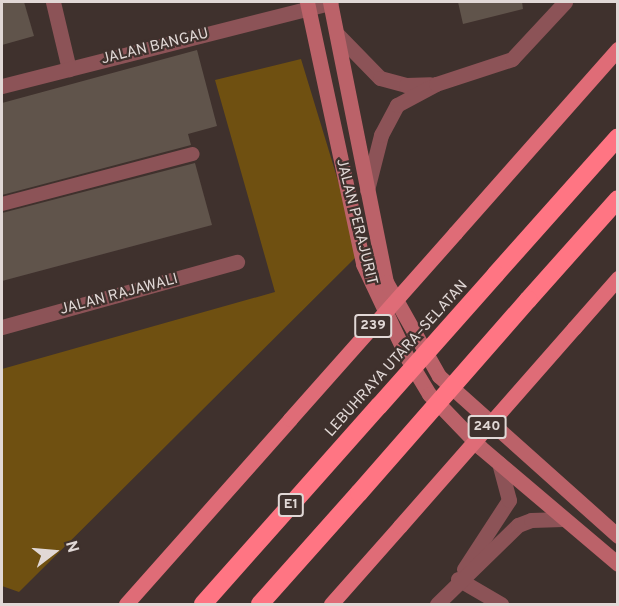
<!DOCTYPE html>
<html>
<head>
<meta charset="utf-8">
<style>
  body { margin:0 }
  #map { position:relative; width:619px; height:606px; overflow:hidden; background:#3f312d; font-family:Overpass,sans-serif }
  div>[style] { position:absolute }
  .green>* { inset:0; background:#6f5011 }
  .building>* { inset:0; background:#60544b }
  .lane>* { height:14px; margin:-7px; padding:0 7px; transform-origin:7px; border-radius:7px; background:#8c5357 }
  .street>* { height:15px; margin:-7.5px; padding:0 7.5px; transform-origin:7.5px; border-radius:7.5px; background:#8c5357 }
  .secondary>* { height:15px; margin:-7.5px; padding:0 7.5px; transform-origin:7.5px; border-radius:7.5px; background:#bb6269 }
  .primary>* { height:15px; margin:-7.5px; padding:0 7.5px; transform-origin:7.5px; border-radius:7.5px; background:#df6c77 }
  .highway>* { height:18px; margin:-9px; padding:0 9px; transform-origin:9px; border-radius:9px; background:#ff7583 }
  .primary-bridge>* { height:15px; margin:-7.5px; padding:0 7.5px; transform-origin:7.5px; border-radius:7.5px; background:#df6c77 }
  .highway-bridge>* { height:18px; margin:-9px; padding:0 9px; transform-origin:9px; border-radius:9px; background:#ff7583 }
  span { translate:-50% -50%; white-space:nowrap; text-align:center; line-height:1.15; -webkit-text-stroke:4.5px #3f312d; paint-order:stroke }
  .shield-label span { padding:2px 4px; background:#3f312d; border:2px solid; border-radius:4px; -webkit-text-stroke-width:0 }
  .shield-label { font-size:14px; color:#e1d8d6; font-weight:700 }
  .street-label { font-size:15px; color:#e1d8d6 }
  .frame { position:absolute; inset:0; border:3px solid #e1d8d6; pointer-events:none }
  .north { position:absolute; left:24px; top:522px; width:60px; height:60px; -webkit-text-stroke:4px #3f312d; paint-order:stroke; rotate:74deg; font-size:16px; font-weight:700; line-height:24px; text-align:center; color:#e1d8d6 }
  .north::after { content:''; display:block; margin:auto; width:21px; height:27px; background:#e1d8d6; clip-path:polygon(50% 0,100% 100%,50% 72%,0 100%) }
</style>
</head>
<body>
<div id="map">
  <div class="green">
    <div style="clip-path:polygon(301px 59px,360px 253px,19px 592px,2px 586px,2px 369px,275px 292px,215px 80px)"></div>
  </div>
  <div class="building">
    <div style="clip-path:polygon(2px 2px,24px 2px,34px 36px,2px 45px)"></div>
    <div style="clip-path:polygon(458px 2px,522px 2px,523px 9px,463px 24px)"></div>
    <div style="clip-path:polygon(197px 50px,217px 126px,188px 134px,191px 145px,2px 195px,2px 103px)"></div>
    <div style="clip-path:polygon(195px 163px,212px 225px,2px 281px,2px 213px)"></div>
  </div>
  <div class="lane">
    <div style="left:2px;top:204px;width:197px;rotate:-14.7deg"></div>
  </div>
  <div class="street">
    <div style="left:53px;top:2px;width:69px;rotate:76.6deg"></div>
    <div style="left:338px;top:35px;width:60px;rotate:45.7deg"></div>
    <div style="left:380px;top:78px;width:27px;rotate:15deg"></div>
    <div style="left:406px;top:85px;width:24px;rotate:-2deg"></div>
    <div style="left:2px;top:86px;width:339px;rotate:-14.2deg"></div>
    <div style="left:367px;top:190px;width:57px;rotate:-75.7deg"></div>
    <div style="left:381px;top:135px;width:34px;rotate:-62deg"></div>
    <div style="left:397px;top:105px;width:44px;rotate:-28.3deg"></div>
    <div style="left:436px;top:84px;width:80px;rotate:-18.2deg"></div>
    <div style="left:512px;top:59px;width:78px;rotate:-47.1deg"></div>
    <div style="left:2px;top:327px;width:244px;rotate:-15.5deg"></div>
    <div style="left:464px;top:569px;width:82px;rotate:-56.9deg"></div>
    <div style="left:509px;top:500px;width:38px;rotate:-105deg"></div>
    <div style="left:458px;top:579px;width:50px;rotate:30.2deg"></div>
    <div style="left:437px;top:604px;width:113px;rotate:-44.3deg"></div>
    <div style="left:518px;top:525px;width:14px;rotate:-21deg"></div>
    <div style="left:531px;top:520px;width:32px;rotate:-2deg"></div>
  </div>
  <div class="secondary">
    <div style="left:307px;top:2px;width:268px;rotate:77.9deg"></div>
    <div style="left:363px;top:264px;width:105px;rotate:64.7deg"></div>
    <div style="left:408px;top:359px;width:41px;rotate:59deg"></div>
    <div style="left:429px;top:394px;width:74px;rotate:46.1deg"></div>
    <div style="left:480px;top:447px;width:181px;rotate:40.3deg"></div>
    <div style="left:330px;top:2px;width:286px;rotate:78.7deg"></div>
    <div style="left:386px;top:282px;width:108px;rotate:60.6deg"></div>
    <div style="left:439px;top:376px;width:240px;rotate:41.8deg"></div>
  </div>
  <div class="primary">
    <div style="left:455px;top:233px;width:246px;rotate:-48.5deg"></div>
    <div style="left:574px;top:328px;width:67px;rotate:-48.7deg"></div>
    <div style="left:126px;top:604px;width:247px;rotate:-48.4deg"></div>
    <div style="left:331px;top:604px;width:104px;rotate:-48.5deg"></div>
  </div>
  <div class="highway">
    <div style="left:496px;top:274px;width:183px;rotate:-48.3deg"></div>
    <div style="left:528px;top:300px;width:135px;rotate:-48.3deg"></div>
    <div style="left:203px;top:604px;width:265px;rotate:-48.4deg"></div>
    <div style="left:260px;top:604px;width:149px;rotate:-48.3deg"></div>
  </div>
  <div class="primary-bridge">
    <div style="left:290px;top:419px;width:249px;rotate:-48.4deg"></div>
    <div style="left:400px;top:526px;width:264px;rotate:-48.7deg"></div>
  </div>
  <div class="highway-bridge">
    <div style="left:379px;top:406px;width:176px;rotate:-48.4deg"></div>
    <div style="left:359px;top:493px;width:257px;rotate:-48.8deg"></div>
  </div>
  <div class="shield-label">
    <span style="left:373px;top:326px">239</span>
    <span style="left:487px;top:427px">240</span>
    <span style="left:291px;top:505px">E1</span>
  </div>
  <div class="street-label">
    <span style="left:155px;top:47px;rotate:-14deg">JALAN BANGAU</span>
    <span style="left:356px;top:222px;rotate:76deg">JALAN PERAJURIT</span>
    <span style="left:119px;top:295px;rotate:-15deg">JALAN RAJAWALI</span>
    <span style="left:397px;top:359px;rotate:-48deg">LEBUHRAYA UTARA–SELATAN</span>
  </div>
  <div class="frame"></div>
  <div class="north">N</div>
</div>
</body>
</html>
